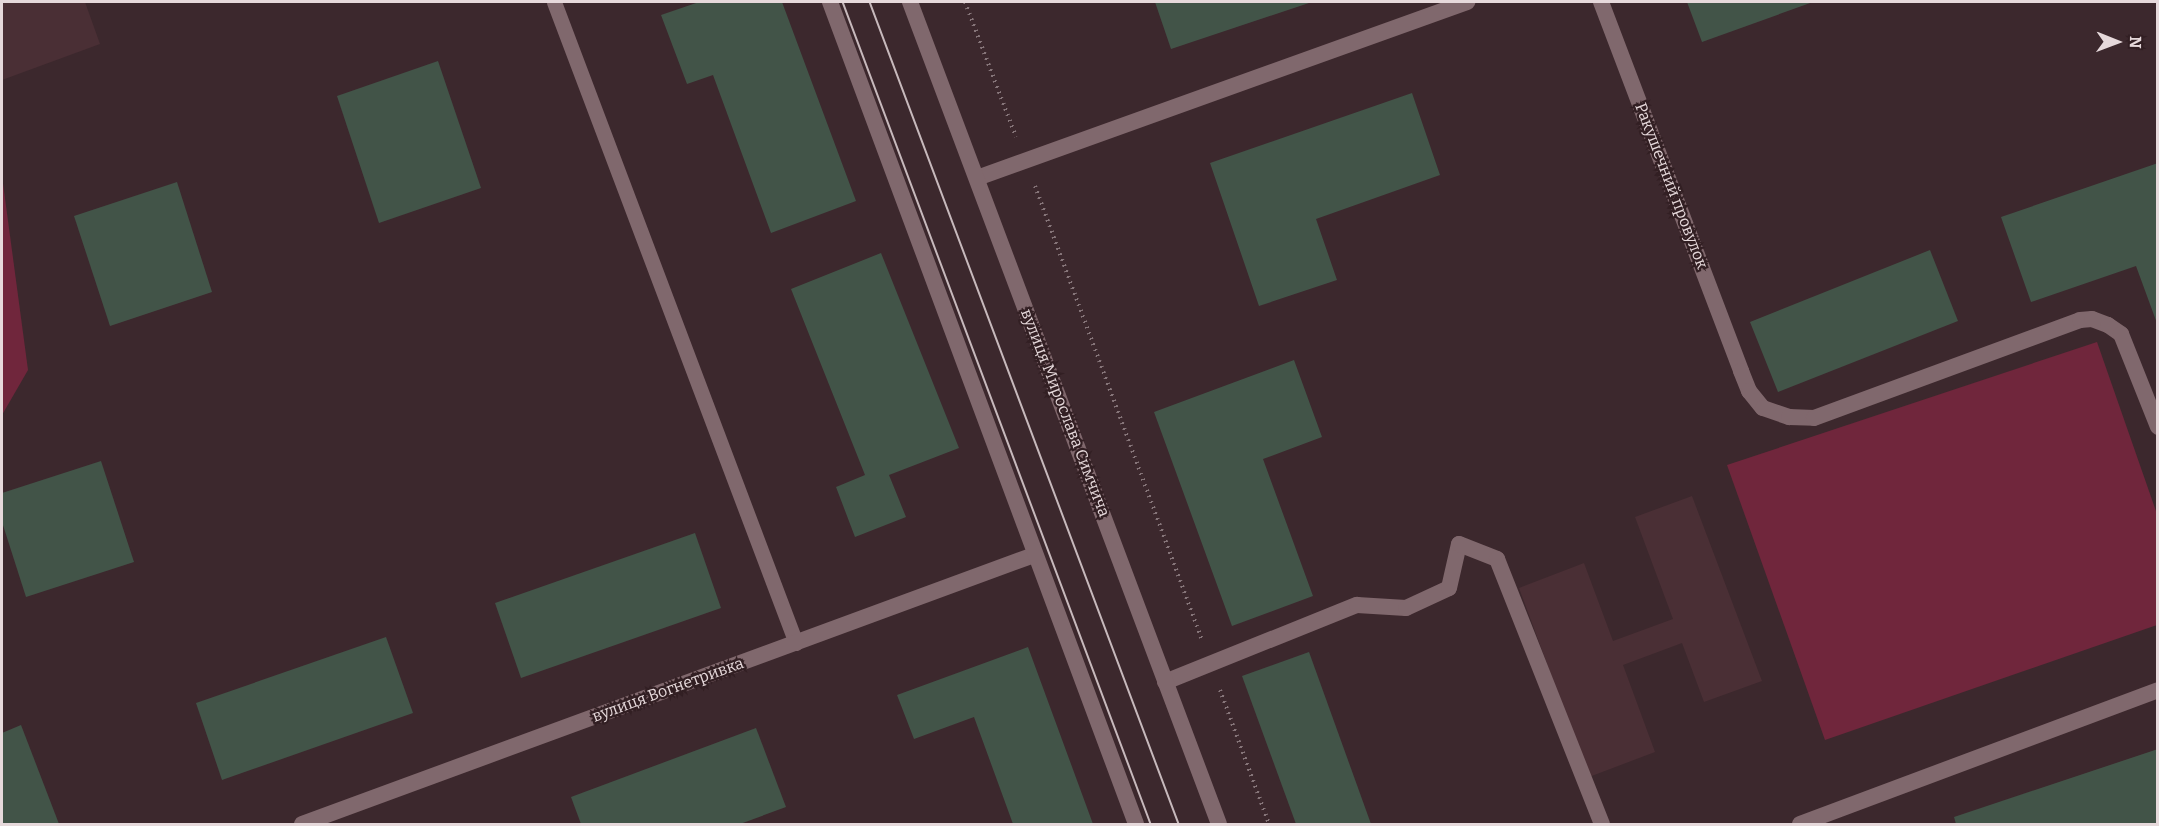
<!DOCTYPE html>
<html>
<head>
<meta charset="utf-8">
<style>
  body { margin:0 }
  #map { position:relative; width:2159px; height:826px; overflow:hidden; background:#3c282d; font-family:Bitter,serif }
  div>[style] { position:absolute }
  .built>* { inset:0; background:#4a2f35 }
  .green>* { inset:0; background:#70263c }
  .building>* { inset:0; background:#425448 }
  .path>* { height:4px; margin-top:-2px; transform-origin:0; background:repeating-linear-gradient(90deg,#867579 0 1.5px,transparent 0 6px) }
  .service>* { height:15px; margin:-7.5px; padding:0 7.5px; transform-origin:7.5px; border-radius:7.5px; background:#80686d }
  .minor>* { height:16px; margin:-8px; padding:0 8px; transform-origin:8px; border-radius:8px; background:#80686d }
  .tertiary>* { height:16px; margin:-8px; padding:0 8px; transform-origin:8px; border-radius:8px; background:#80686d }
  .tram>* { height:1.5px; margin:-0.75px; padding:0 0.75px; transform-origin:0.75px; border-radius:0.75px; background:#c7b9bc }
  span { translate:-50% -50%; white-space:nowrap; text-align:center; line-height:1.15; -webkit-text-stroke:4.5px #321f23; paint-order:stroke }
  .street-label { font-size:16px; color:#e6d9db }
  .frame { position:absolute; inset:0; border:3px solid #e6d9db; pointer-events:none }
  .north { position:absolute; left:2087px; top:12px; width:60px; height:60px; -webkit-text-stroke:4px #321f23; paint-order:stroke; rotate:91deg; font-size:16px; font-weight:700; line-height:24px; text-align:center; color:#e6d9db }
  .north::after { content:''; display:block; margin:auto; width:21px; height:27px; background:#e6d9db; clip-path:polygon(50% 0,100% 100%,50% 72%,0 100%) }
</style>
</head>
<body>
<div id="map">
  <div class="built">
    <div style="clip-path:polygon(2px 2px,85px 2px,100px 44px,2px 80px)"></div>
    <div style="clip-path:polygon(1692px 496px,1762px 681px,1704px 702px,1682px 643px,1623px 665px,1655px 752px,1589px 777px,1519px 588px,1584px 563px,1613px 641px,1673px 619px,1635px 517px)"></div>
  </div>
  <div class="green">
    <div style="clip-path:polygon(2px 176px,28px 370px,2px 415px)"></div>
    <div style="clip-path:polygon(2097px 342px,2157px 514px,2157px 625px,1825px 740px,1727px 465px)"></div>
  </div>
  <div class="building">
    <div style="clip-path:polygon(699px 2px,782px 2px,856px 201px,771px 233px,713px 75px,687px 84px,661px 15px)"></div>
    <div style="clip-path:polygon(1155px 2px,1312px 2px,1171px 49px)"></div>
    <div style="clip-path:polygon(1687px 2px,1813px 2px,1702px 42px)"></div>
    <div style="clip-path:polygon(438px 61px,481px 188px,379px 223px,337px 96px)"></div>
    <div style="clip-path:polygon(1412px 93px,1440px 175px,1316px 219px,1337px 280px,1259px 306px,1210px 163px)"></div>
    <div style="clip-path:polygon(2158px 163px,2158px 326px,2136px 266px,2031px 302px,2001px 217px)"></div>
    <div style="clip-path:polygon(177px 182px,212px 292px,110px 326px,74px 216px)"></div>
    <div style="clip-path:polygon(1930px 250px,1958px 321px,1778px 392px,1750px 322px)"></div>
    <div style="clip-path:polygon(881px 253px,959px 448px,889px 475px,906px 517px,855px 537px,836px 487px,865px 475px,791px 289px)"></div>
    <div style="clip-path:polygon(1294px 360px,1322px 437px,1263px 459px,1313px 596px,1232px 626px,1154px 412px)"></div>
    <div style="clip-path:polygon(101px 461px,134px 562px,26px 597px,2px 522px,2px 493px)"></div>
    <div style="clip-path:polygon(695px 533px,721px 608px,521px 678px,495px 603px)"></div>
    <div style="clip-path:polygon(386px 637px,413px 713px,222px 780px,196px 703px)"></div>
    <div style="clip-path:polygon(1028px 647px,1093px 824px,1013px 824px,974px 717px,914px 739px,897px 695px)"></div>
    <div style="clip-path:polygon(1309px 652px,1371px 824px,1296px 824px,1242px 676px)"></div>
    <div style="clip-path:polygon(21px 725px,59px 824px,2px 824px,2px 733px)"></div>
    <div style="clip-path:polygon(756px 728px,786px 807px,740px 824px,581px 824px,571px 797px)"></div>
    <div style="clip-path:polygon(2158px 749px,2158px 824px,1956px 824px,1954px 817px)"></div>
  </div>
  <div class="path">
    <div style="left:965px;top:2px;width:144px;rotate:69.3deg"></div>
    <div style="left:1035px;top:186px;width:482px;rotate:69.8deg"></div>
    <div style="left:1220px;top:690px;width:143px;rotate:69.9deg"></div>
  </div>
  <div class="service">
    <div style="left:554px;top:2px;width:685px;rotate:69.32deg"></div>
  </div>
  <div class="minor">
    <div style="left:1601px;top:2px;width:395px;rotate:69.2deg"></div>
    <div style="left:1741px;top:371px;width:22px;rotate:68deg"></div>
    <div style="left:1749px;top:391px;width:22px;rotate:51deg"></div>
    <div style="left:1763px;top:408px;width:28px;rotate:19deg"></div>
    <div style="left:1789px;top:417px;width:25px;rotate:2deg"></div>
    <div style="left:1814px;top:418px;width:283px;rotate:-20.2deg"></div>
    <div style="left:2080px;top:320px;width:12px;rotate:-5deg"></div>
    <div style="left:2092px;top:319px;width:17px;rotate:21deg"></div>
    <div style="left:2108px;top:325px;width:16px;rotate:35deg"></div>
    <div style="left:2121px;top:334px;width:100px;rotate:68.3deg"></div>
    <div style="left:977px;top:178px;width:521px;rotate:-19.76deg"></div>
    <div style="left:1165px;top:682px;width:207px;rotate:-21.9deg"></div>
    <div style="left:1357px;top:605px;width:49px;rotate:3.5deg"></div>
    <div style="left:1406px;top:608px;width:47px;rotate:-24.9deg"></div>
    <div style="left:1449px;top:588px;width:45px;rotate:-77.2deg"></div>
    <div style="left:1459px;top:544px;width:41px;rotate:21.5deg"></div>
    <div style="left:1497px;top:559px;width:285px;rotate:68.4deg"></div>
    <div style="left:302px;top:824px;width:780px;rotate:-20.18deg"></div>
    <div style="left:1800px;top:824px;width:382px;rotate:-20.5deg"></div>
  </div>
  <div class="tertiary">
    <div style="left:830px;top:2px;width:877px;rotate:69.58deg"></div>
    <div style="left:910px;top:2px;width:878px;rotate:69.4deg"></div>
  </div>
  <div class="tram">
    <div style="left:843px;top:2px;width:878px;rotate:69.46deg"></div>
    <div style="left:870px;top:2px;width:878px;rotate:69.4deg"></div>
  </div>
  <div class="street-label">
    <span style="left:1671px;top:186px;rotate:69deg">Ракушечний провулок</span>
    <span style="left:1065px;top:413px;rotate:69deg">вулиця Мирослава Симчича</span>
    <span style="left:668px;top:690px;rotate:-20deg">вулиця Вогнетривка</span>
  </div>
  <div class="frame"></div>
  <div class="north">N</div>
</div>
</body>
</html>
